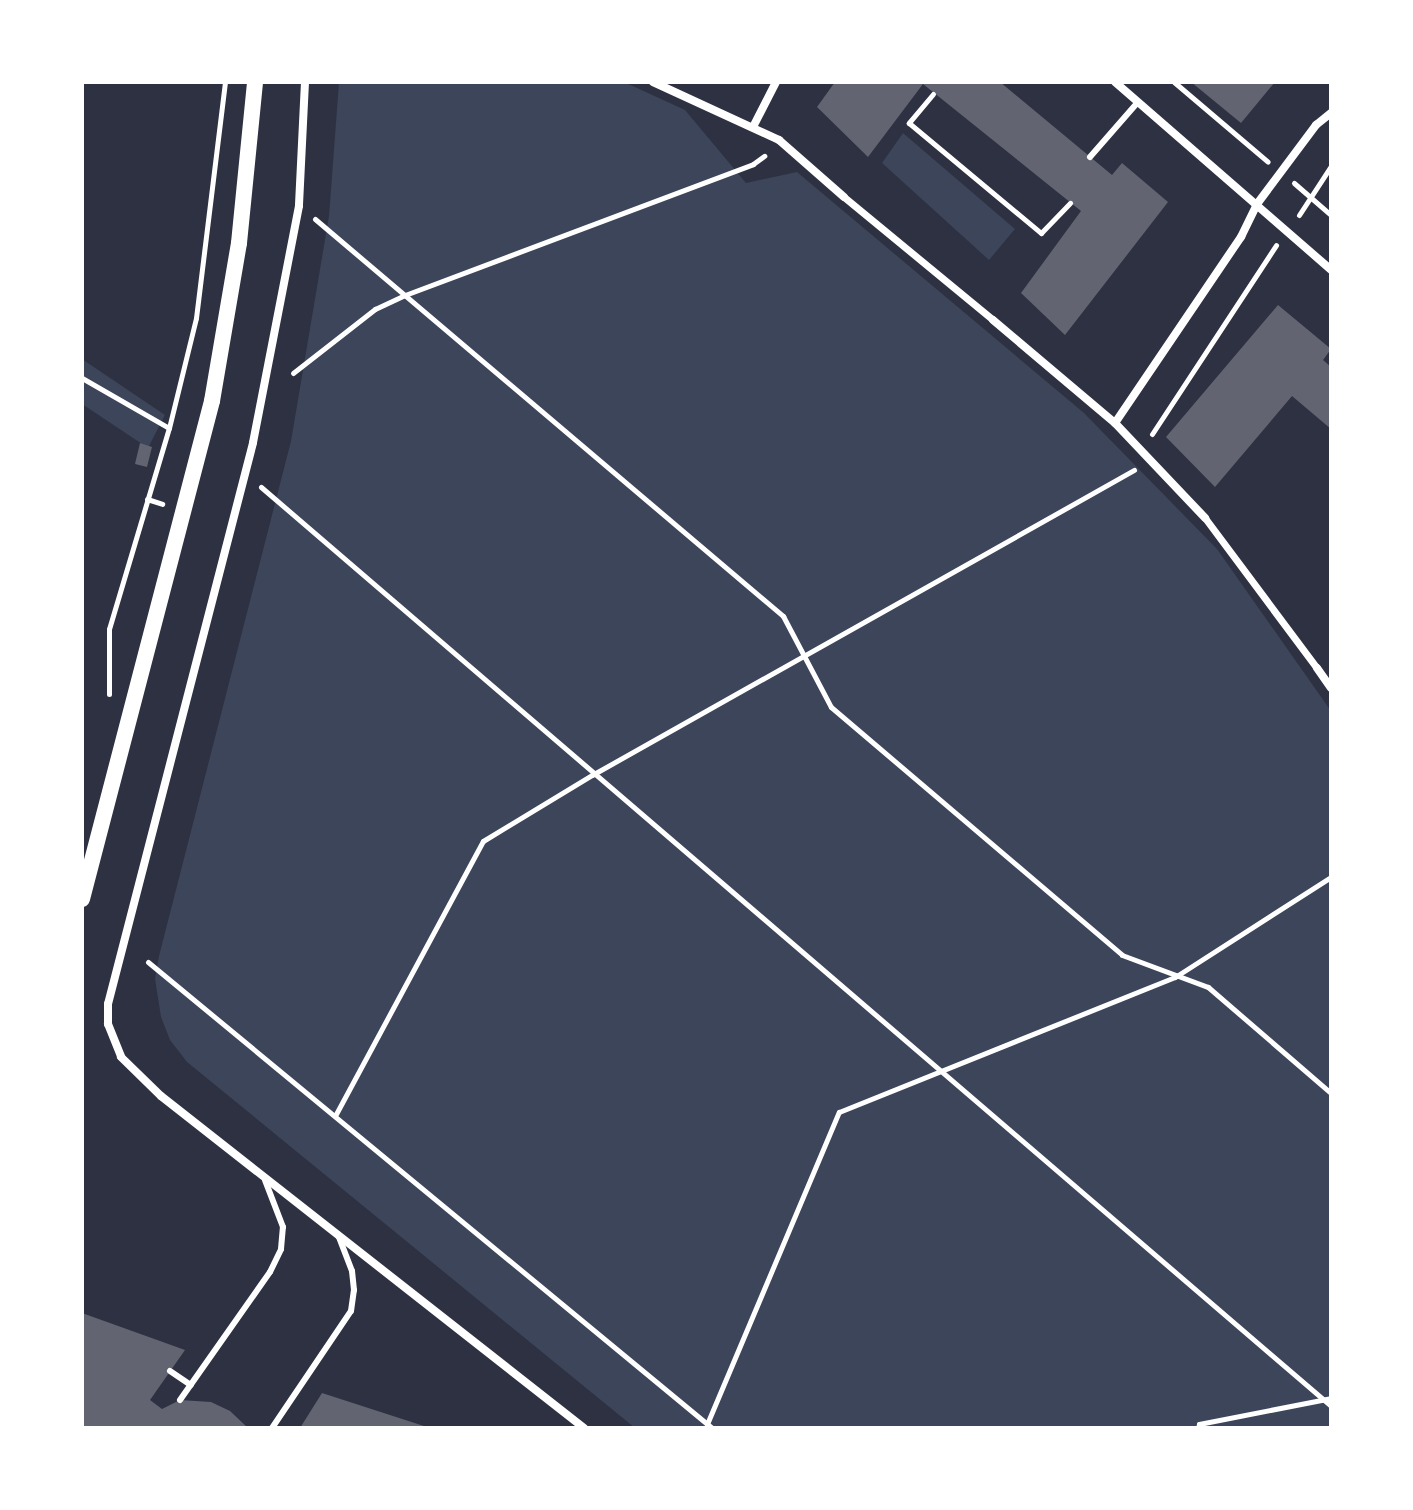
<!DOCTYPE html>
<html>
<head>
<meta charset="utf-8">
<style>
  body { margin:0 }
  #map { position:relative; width:1413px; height:1510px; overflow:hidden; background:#2d3142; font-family:"PT Sans",sans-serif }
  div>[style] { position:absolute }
  .green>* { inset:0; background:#3c4559 }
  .building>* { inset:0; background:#626471 }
  .path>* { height:5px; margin:-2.5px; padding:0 2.5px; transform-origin:2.5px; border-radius:2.5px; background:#fff }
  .service>* { height:6px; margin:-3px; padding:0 3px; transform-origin:3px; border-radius:3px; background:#fff }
  .pedestrian>* { height:7px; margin:-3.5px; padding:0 3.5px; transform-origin:3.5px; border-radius:3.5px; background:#fff }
  .minor>* { height:8px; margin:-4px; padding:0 4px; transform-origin:4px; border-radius:4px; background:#fff }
  .secondary>* { height:16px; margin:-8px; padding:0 8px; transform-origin:8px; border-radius:8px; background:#fff }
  span { translate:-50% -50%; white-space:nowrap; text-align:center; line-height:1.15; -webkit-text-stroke:7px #fff; paint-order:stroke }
  .frame { position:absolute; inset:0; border:84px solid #fff; pointer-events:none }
</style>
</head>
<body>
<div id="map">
  <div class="green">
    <div style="clip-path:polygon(339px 82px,624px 82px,685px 110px,746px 183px,797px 172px,1084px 413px,1217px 549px,1331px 711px,1331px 1428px,635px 1428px,187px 1062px,170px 1040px,161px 1017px,155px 979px,159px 956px,291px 441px,329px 216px)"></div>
    <div style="clip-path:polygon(903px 133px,1015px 229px,989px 260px,882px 163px)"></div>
    <div style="clip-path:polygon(82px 359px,165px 415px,148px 448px,82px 404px)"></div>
  </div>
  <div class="building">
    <div style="clip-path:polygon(835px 82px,1000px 82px,1112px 175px,1122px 163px,1168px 202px,1065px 335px,1021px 293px,1081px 211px,923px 84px,868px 157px,817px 107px)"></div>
    <div style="clip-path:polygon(1191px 82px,1275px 82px,1241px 123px)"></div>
    <div style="clip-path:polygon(1278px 305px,1331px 349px,1323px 360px,1331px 367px,1331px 429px,1292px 396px,1215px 487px,1166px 437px)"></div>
    <div style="clip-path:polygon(140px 443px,152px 447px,147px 467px,135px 464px)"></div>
    <div style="clip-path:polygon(82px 1313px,185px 1350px,150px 1400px,162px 1409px,180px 1400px,211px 1402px,230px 1411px,248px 1428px,82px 1428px)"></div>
    <div style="clip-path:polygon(322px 1393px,427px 1427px,427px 1428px,300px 1428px)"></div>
  </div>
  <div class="path">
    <div style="left:1174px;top:82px;width:123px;rotate:40.4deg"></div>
    <div style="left:933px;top:94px;width:38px;rotate:130deg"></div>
    <div style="left:909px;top:123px;width:172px;rotate:39.8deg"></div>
    <div style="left:1041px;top:233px;width:42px;rotate:-46deg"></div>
    <div style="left:1294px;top:183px;width:49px;rotate:40.9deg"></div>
    <div style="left:1299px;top:215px;width:59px;rotate:-56.9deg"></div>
    <div style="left:315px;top:219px;width:614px;rotate:40.31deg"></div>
    <div style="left:783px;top:616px;width:103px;rotate:62.2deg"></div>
    <div style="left:831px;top:707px;width:382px;rotate:40.4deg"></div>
    <div style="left:1122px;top:955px;width:92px;rotate:20.4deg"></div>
    <div style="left:1208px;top:987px;width:162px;rotate:40.8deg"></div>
    <div style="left:293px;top:373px;width:104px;rotate:-38deg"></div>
    <div style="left:375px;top:309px;width:33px;rotate:-25deg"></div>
    <div style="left:405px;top:295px;width:372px;rotate:-20.6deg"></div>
    <div style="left:753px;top:164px;width:14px;rotate:-36deg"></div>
    <div style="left:82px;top:378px;width:100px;rotate:29.9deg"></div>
    <div style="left:1152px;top:434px;width:226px;rotate:-56.7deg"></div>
    <div style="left:261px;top:487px;width:1410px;rotate:40.66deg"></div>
    <div style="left:147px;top:499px;width:16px;rotate:18deg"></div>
    <div style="left:109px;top:694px;width:65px;rotate:-90deg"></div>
    <div style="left:109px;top:629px;width:210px;rotate:-73.4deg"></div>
    <div style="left:169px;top:428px;width:113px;rotate:-76.2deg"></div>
    <div style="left:196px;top:318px;width:238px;rotate:-83deg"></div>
    <div style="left:148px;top:962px;width:732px;rotate:39.56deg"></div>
    <div style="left:336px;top:1114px;width:310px;rotate:-61.7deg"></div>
    <div style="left:483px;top:841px;width:127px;rotate:-31.2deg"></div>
    <div style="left:592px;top:775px;width:622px;rotate:-29.37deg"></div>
    <div style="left:707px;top:1424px;width:339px;rotate:-67.1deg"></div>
    <div style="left:839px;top:1112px;width:362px;rotate:-21.9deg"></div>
    <div style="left:1175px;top:977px;width:185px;rotate:-32.7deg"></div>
    <div style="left:1198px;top:1428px;width:4px;rotate:-76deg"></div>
    <div style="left:1199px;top:1424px;width:135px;rotate:-11.1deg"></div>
  </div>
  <div class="service">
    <div style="left:1090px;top:157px;width:73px;rotate:-48.9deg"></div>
    <div style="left:170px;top:1371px;width:25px;rotate:34deg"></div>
    <div style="left:180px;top:1400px;width:156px;rotate:-54.9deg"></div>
    <div style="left:270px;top:1272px;width:25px;rotate:-64deg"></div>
    <div style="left:281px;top:1249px;width:22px;rotate:-85deg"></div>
    <div style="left:283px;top:1227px;width:50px;rotate:-111deg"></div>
    <div style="left:272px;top:1428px;width:141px;rotate:-56deg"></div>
    <div style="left:351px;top:1311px;width:21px;rotate:-82deg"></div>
    <div style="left:354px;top:1290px;width:19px;rotate:-96deg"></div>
    <div style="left:352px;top:1271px;width:39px;rotate:-111deg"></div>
  </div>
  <div class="pedestrian">
    <div style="left:844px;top:197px;width:193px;rotate:39.5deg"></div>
    <div style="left:1205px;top:518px;width:187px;rotate:53.3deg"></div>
  </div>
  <div class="minor">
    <div style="left:305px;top:82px;width:124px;rotate:92.8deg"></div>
    <div style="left:299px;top:206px;width:241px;rotate:101deg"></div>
    <div style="left:253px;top:443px;width:579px;rotate:104.49deg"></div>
    <div style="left:108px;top:1004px;width:20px;rotate:90deg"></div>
    <div style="left:108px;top:1024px;width:35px;rotate:68deg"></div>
    <div style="left:121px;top:1057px;width:56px;rotate:44.3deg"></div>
    <div style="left:161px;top:1096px;width:538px;rotate:38.13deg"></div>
    <div style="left:653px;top:82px;width:139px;rotate:24.7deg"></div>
    <div style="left:779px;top:140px;width:86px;rotate:41.2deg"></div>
    <div style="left:1115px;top:82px;width:286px;rotate:41deg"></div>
    <div style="left:753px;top:127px;width:51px;rotate:-62.9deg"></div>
    <div style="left:993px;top:320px;width:160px;rotate:40.2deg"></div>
    <div style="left:1115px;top:423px;width:131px;rotate:46.5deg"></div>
    <div style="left:1115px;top:423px;width:225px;rotate:-55.9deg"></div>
    <div style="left:1241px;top:237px;width:37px;rotate:-64deg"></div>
    <div style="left:1257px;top:204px;width:99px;rotate:-53.2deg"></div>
    <div style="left:1316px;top:125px;width:19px;rotate:-39deg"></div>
    <div style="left:1317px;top:668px;width:24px;rotate:55deg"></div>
  </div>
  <div class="secondary">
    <div style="left:82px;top:899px;width:515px;rotate:-75.37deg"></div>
    <div style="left:212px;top:401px;width:160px;rotate:-80.3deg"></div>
    <div style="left:239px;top:243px;width:162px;rotate:-84.3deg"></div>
  </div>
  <div class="frame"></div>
</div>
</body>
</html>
